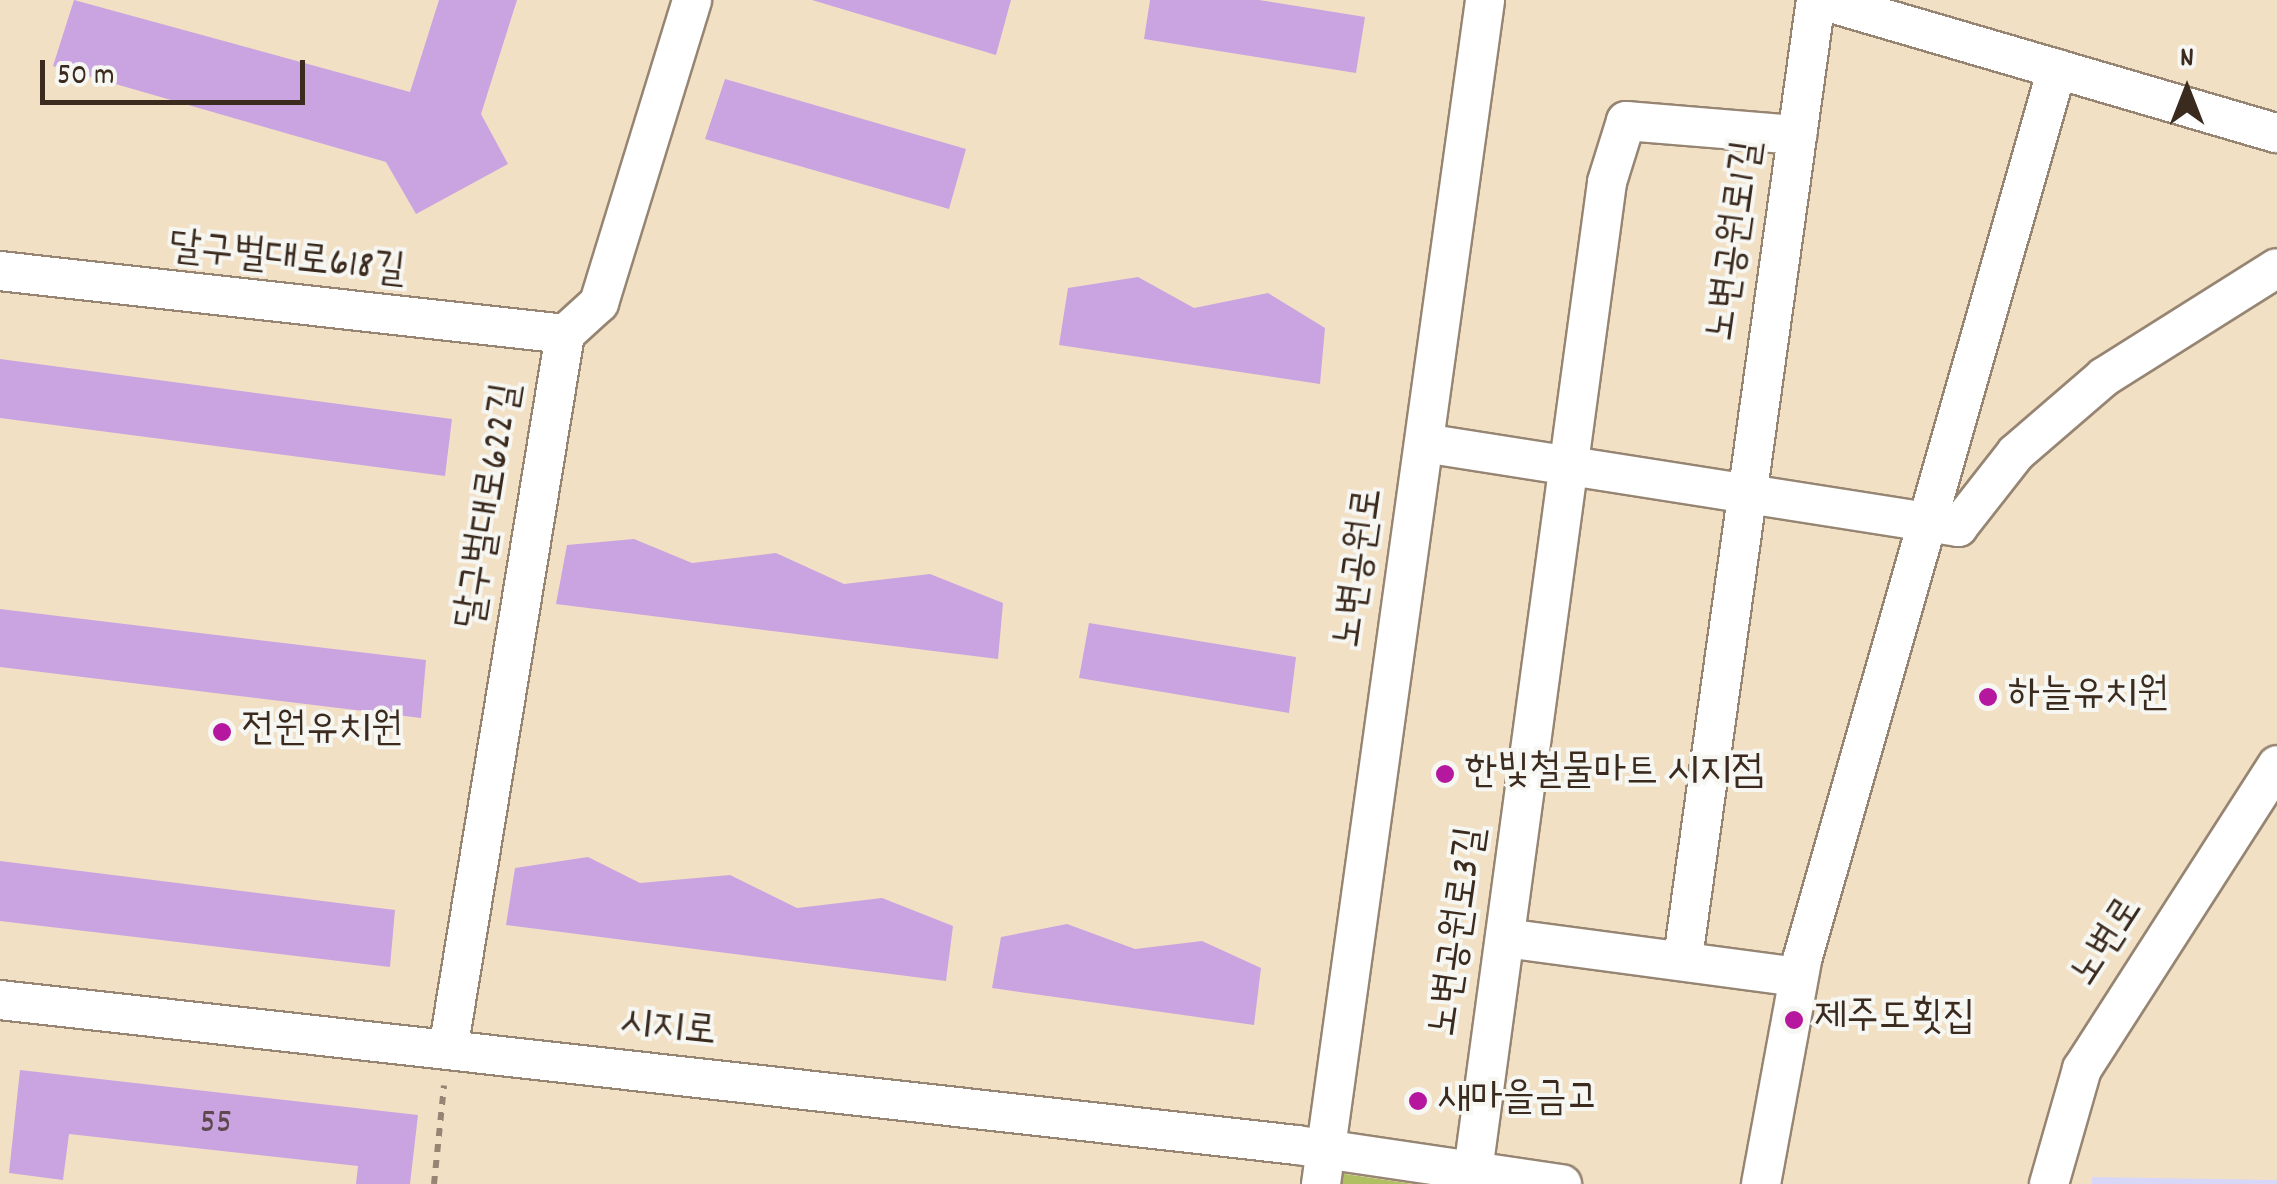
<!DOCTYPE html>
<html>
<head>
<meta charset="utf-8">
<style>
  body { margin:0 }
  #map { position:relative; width:2277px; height:1184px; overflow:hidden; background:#f2e0c5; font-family:Dekko,"Poor Story",sans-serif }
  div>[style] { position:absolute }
  .built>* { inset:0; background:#d8d7f8 }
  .green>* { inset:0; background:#b0bf61 }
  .building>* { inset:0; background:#c9a4e0 }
  .path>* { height:6px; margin-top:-3px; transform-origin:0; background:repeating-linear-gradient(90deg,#968572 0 8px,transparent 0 16px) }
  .roads { filter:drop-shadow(2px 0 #968572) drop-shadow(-2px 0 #968572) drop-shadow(0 2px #968572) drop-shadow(0 -2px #968572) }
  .minor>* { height:38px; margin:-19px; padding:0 19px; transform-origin:19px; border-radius:19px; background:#fff }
  .dots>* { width:28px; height:28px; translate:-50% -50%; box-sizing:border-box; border:5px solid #f6f6f2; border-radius:50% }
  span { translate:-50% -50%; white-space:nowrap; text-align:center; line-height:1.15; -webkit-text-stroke:8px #f6f6f2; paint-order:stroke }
  .number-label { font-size:35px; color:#5e484e }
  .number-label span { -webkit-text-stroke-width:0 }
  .street-label { font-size:40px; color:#3b2a1e }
  .poi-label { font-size:40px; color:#3b2a1e }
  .left { translate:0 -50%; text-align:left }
  .north { position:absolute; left:2137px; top:40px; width:100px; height:100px; -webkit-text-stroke:8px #f6f6f2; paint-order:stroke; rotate:0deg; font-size:28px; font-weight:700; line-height:40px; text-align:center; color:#3b2a1e }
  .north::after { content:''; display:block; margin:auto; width:35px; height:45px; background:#3b2a1e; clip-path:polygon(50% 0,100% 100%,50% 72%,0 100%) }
  .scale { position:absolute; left:40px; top:60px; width:265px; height:45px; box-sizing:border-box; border:5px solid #3b2a1e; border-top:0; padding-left:12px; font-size:30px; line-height:35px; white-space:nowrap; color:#3b2a1e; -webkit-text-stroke:8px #f6f6f2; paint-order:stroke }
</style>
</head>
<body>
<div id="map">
  <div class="built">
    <div style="clip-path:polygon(2092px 1177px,2277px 1180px,2277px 1184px,2092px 1184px)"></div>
  </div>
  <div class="green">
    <div style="clip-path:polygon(1338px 1173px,1413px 1184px,1337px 1184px)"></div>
  </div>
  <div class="building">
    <div style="clip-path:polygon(74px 0,410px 92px,439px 0,517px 0,481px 114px,508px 164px,416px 214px,386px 162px,53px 66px)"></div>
    <div style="clip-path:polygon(812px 0,1011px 0,996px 55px)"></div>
    <div style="clip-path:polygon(1150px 0,1259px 0,1365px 17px,1356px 73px,1144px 39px)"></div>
    <div style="clip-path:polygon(725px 79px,966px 149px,949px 209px,705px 139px)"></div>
    <div style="clip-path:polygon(1138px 277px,1194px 308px,1268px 293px,1325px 328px,1320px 384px,1059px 345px,1068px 288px)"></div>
    <div style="clip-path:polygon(0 359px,452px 419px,445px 476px,0 418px)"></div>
    <div style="clip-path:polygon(634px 539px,692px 563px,776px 553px,844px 584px,930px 574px,1003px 603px,998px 659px,556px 604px,567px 545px)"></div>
    <div style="clip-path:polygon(0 609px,426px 660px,421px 718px,0 667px)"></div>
    <div style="clip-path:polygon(1089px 623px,1296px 657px,1289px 713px,1079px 678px)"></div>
    <div style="clip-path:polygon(588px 857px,640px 883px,730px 875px,797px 908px,882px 898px,953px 926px,946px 981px,506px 925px,515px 868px)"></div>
    <div style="clip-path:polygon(0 861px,395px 910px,390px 967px,0 921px)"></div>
    <div style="clip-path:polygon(1067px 924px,1135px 949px,1202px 941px,1261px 968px,1254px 1025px,992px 988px,1001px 937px)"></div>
    <div style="clip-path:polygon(20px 1070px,418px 1115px,410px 1184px,356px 1184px,358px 1166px,69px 1134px,63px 1180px,9px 1173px)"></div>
  </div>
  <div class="path">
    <div style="left:434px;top:1184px;width:99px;rotate:-84.2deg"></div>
  </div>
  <div class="roads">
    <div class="minor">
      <div style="left:1821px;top:0;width:475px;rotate:16.3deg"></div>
      <div style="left:0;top:271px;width:569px;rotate:6.36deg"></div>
      <div style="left:1424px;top:443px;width:541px;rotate:8.94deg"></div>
      <div style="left:1958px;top:527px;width:94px;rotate:-51.9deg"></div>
      <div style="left:2016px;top:453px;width:116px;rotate:-40.8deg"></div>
      <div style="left:2104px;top:377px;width:204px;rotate:-32.2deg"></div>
      <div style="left:1505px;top:938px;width:296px;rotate:7.6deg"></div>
      <div style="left:1683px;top:958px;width:967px;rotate:-82.1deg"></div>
      <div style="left:0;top:1000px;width:1305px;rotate:6.38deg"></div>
      <div style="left:1297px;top:1145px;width:268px;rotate:8.4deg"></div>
      <div style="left:448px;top:1050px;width:725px;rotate:-80.72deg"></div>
      <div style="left:565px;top:334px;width:46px;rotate:-42.4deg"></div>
      <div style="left:599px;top:303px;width:317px;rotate:-72.9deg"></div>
      <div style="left:1473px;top:1171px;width:998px;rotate:-82.28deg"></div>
      <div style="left:1607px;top:182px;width:64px;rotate:-72.7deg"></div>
      <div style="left:1626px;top:121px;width:172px;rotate:4.7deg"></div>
      <div style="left:1321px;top:1184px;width:1195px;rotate:-82.11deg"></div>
      <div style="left:1761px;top:1184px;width:228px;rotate:-79.6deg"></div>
      <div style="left:1802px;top:960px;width:927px;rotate:-74.03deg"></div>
      <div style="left:2049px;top:1184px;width:120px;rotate:-74deg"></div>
      <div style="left:2082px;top:1069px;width:361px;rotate:-57.3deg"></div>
    </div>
  </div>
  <div class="dots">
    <div style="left:1988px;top:697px;background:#b5179e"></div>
    <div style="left:222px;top:732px;background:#b5179e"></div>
    <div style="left:1445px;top:774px;background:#b5179e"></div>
    <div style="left:1794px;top:1020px;background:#b5179e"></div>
    <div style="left:1418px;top:1101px;background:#b5179e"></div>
  </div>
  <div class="number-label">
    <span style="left:216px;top:1124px">55</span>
  </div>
  <div class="street-label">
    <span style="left:1737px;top:241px;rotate:-82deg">노변공원로1길</span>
    <span style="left:287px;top:261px;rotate:6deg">달구벌대로618길</span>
    <span style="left:491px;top:506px;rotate:-81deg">달구벌대로622길</span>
    <span style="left:1361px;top:568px;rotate:-82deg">노변공원로</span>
    <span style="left:1460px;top:932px;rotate:-82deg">노변공원로3길</span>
    <span style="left:2109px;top:943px;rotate:-57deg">노변로</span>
    <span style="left:668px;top:1030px;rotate:6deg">시지로</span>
  </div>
  <div class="poi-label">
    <span class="left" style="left:2008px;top:697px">하늘유치원</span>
    <span class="left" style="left:242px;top:732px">전원유치원</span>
    <span class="left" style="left:1465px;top:774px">한빛철물마트 시지점</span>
    <span class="left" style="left:1814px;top:1020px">제주도횟집</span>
    <span class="left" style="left:1438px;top:1101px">새마을금고</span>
  </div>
  <div class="north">N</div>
  <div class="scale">50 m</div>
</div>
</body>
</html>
